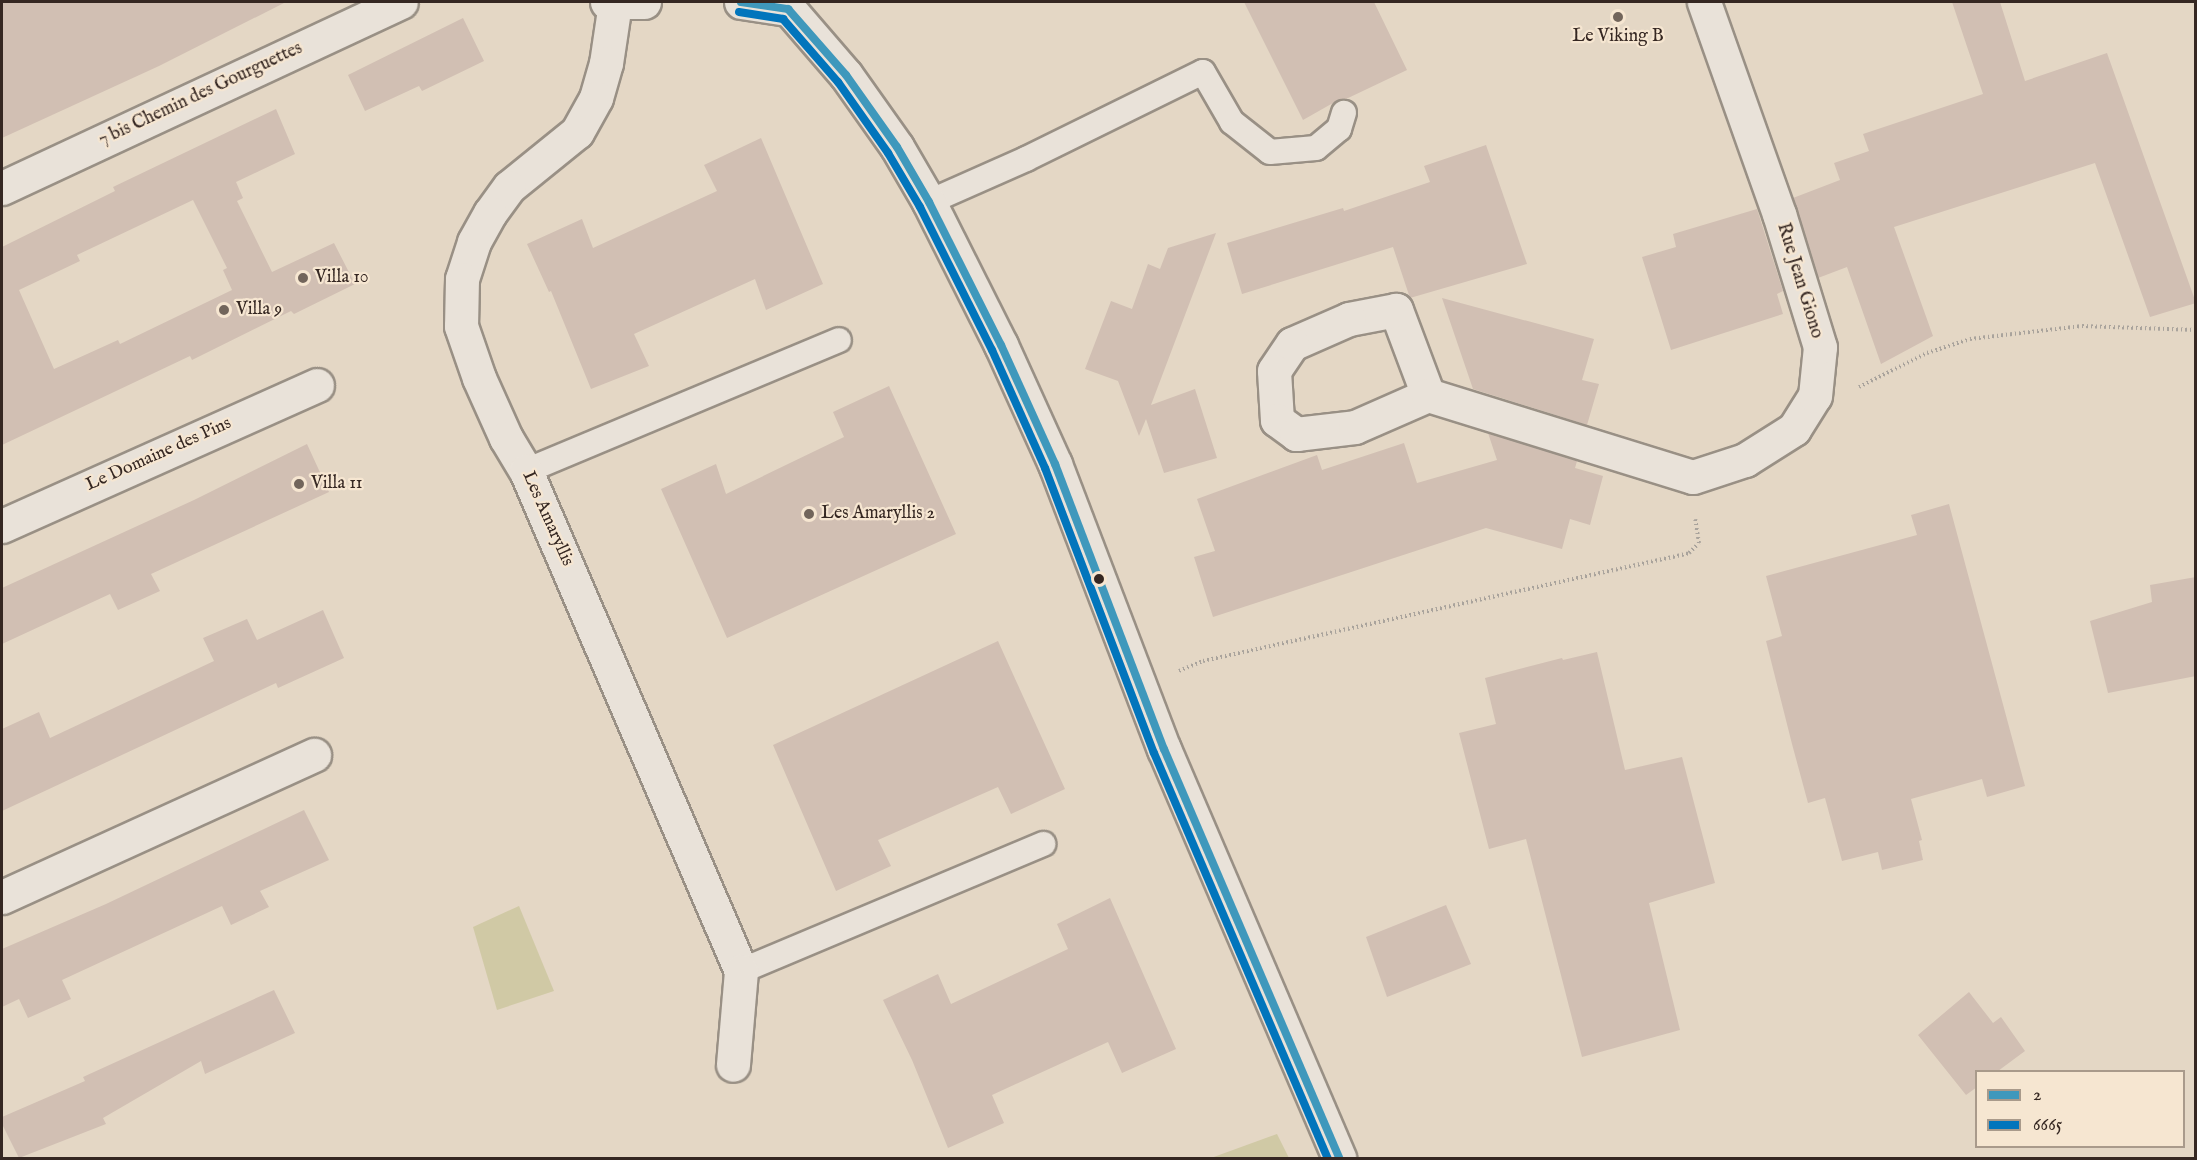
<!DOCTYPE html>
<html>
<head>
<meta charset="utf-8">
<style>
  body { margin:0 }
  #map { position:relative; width:2197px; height:1160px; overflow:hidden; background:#e4d7c5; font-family:"IM FELL English",serif }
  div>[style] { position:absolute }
  .green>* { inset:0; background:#d0c9a5 }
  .building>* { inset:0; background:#d1bfb3 }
  .path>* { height:4px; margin-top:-2px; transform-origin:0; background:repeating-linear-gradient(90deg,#a9a39c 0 1.5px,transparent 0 4.5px) }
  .roads { filter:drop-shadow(2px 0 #999085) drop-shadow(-2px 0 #999085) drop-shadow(0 2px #999085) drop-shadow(0 -2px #999085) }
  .lane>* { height:24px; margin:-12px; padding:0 12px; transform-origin:12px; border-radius:12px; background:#e9e2d9 }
  .street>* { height:33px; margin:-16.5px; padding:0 16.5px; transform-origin:16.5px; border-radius:16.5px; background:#e9e2d9 }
  .secondary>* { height:33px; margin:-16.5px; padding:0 16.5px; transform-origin:16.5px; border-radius:16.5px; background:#e9e2d9 }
  .bus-1>* { height:8px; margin:-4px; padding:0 4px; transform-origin:4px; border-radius:4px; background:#3f98bc }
  .bus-2>* { height:8px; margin:-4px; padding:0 4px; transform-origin:4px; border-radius:4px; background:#0275bc }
  .dots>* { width:16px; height:16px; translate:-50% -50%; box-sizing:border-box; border:3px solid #f6e6d1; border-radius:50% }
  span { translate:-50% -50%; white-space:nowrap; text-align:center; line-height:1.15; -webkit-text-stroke:4.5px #f6e6d1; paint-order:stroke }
  .poi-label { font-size:18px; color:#352722 }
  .left { translate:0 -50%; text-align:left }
  .street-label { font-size:18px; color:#352722 }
  .frame { position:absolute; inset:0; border:3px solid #352722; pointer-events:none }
  .legend { position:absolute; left:1975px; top:1070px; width:210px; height:78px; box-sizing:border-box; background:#f6e6d1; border:2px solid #a99a8b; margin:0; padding:8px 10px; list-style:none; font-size:18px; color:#352722 }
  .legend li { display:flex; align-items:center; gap:12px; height:30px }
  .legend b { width:30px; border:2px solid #a99a8b }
</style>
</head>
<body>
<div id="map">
  <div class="green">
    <div style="clip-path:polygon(519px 906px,554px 991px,497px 1010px,473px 927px)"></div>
    <div style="clip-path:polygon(1277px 1134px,1289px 1158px,1211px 1158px)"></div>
  </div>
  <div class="building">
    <div style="clip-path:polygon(2px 2px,286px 2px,159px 66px,2px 138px)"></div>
    <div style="clip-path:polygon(1244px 2px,1374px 2px,1407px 70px,1346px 99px,1340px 99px,1303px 120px)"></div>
    <div style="clip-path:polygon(1952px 2px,2000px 2px,2025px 81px,2107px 53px,2196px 303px,2150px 317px,2095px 163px,1894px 227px,1933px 336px,1881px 364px,1847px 267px,1818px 278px,1793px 198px,1840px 180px,1834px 163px,1869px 151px,1863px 134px,1983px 94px)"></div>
    <div style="clip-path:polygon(463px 18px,484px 61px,422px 91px,419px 86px,365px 111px,348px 75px)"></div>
    <div style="clip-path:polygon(evenodd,276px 109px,295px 154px,236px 182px,243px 198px,237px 201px,272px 272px,334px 243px,355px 284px,294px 314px,291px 311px,192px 360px,190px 356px,2px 445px,2px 247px,115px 191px,113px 187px,276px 109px,193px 200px,227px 268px,223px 270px,232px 290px,120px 344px,118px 340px,54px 369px,19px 290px,80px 261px,77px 255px,193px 200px)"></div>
    <div style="clip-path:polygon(761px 138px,823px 284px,766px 310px,755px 279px,634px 334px,649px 366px,591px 389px,551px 291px,549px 292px,527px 244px,582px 219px,593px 248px,717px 191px,704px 165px)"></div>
    <div style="clip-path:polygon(1486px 145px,1527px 264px,1410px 298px,1393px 247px,1242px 294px,1227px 243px,1343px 208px,1344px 211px,1430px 182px,1424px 166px)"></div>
    <div style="clip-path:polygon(1757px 209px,1783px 291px,1777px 294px,1783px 314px,1671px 350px,1642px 257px,1676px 247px,1673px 234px)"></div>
    <div style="clip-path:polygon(1216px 233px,1151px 405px,1195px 389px,1217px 458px,1164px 473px,1146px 419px,1139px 436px,1118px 381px,1085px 369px,1111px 301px,1132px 309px,1148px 264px,1160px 269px,1168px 248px)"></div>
    <div style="clip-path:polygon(1442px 298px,1594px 339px,1582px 380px,1599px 384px,1587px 425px,1473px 389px)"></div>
    <div style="clip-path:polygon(889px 386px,956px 534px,727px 638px,661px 489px,716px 464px,726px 494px,844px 437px,833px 412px)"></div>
    <div style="clip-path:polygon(1488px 433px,1577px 461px,1575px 468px,1603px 476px,1590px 525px,1570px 519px,1562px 549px,1486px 528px,1213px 617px,1194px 557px,1215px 551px,1197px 499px,1317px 455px,1322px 470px,1404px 443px,1417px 483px,1497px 460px)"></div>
    <div style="clip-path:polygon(307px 444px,329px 492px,151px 574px,160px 591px,118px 610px,110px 594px,2px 644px,2px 588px,194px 500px)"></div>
    <div style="clip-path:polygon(1949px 504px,2025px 786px,1987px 797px,1982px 779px,1911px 799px,1922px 840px,1919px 841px,1923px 860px,1882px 870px,1878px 852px,1842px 861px,1825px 798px,1808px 803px,1792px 744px,1766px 641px,1782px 636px,1766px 576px,1917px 535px,1911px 515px)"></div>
    <div style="clip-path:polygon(2196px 577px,2196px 676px,2108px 693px,2090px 621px,2152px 602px,2150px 585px)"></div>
    <div style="clip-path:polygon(323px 610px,344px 658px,278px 688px,276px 683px,2px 811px,2px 729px,39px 712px,50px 738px,214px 661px,203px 638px,247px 619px,257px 640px)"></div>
    <div style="clip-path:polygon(998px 641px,1065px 789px,1011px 814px,998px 787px,878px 840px,891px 866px,836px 891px,773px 745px)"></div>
    <div style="clip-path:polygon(1597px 652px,1625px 770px,1682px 757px,1715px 883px,1649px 903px,1680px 1030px,1582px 1057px,1526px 839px,1489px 849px,1459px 733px,1496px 724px,1485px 678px,1562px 658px,1563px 660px)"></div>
    <div style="clip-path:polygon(304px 810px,329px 860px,260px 891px,269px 907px,231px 925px,222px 906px,62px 980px,71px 999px,28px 1018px,19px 999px,2px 1007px,2px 949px,106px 904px)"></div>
    <div style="clip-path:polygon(1110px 898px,1176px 1049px,1122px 1073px,1108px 1042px,992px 1095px,1004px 1123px,948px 1148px,912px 1060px,883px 1000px,938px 974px,951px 1004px,1068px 949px,1057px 924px)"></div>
    <div style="clip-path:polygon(1446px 905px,1471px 964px,1387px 997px,1366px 937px)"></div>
    <div style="clip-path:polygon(274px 990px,295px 1033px,205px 1074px,201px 1061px,103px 1118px,106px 1124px,19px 1158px,2px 1124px,2px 1117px,85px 1081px,83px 1077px)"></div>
    <div style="clip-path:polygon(1969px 992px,1993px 1023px,2001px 1017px,2025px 1051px,1998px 1071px,1977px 1071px,1977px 1087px,1966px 1095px,1918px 1035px)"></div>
  </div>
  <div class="path">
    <div style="left:1859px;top:387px;width:76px;rotate:-26.6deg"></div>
    <div style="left:1927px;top:353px;width:45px;rotate:-18deg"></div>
    <div style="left:1970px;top:339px;width:113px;rotate:-6.6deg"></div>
    <div style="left:2082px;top:326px;width:114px;rotate:2deg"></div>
    <div style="left:1179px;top:671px;width:26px;rotate:-23deg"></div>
    <div style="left:1203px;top:661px;width:498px;rotate:-12.5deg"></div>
    <div style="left:1689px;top:553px;width:14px;rotate:-45deg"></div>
    <div style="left:1699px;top:543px;width:24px;rotate:-99deg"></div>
  </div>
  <div class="roads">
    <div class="lane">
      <div style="left:929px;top:202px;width:106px;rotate:-23.9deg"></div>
      <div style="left:1026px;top:159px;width:197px;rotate:-26.2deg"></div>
      <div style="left:1203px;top:72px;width:58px;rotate:59.9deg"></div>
      <div style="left:1232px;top:122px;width:48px;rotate:38.3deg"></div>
      <div style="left:1270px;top:152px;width:46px;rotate:-5deg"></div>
      <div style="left:1316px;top:148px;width:30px;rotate:-40deg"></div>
      <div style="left:1339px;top:129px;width:17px;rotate:-73deg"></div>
      <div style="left:526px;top:471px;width:339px;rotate:-22.7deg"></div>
      <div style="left:741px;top:971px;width:328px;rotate:-22.8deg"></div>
    </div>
    <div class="street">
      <div style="left:615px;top:3px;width:61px;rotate:98.5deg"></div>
      <div style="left:606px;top:63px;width:36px;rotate:106deg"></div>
      <div style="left:596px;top:98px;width:39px;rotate:119deg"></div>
      <div style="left:577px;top:132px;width:87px;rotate:141deg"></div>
      <div style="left:509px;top:187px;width:32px;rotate:126deg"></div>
      <div style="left:490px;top:213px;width:33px;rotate:119deg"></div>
      <div style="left:474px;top:242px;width:39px;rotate:108deg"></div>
      <div style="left:462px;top:279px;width:47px;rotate:91.2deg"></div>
      <div style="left:461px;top:326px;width:55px;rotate:70.9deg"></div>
      <div style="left:479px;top:378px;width:66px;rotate:65.8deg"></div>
      <div style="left:506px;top:438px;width:39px;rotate:59deg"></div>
      <div style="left:526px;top:471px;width:544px;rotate:66.73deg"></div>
      <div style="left:741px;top:971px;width:94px;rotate:94.9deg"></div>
      <div style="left:2px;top:188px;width:440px;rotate:-25deg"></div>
      <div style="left:1428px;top:395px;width:91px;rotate:-110.6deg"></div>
      <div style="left:1396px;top:310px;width:48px;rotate:169.2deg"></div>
      <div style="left:1349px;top:319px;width:62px;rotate:156.3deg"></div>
      <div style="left:1292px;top:344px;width:32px;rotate:124deg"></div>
      <div style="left:1274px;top:371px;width:49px;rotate:86.5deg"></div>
      <div style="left:1277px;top:420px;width:24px;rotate:36deg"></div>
      <div style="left:1296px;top:434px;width:59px;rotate:-6.8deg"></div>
      <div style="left:1355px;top:427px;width:80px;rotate:-23.7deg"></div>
      <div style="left:1428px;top:395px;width:277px;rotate:17.2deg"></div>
      <div style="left:1693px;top:477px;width:55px;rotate:-18.1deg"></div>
      <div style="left:1745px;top:460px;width:58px;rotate:-32.3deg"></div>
      <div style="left:1794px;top:429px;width:39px;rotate:-58deg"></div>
      <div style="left:1815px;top:396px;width:49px;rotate:-84.2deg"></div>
      <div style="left:1820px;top:347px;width:139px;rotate:-107.1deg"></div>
      <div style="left:1779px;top:214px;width:225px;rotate:-109.5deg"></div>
      <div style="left:2px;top:526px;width:345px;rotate:-24.1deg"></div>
      <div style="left:2px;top:897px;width:343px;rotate:-24.5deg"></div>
    </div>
    <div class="secondary">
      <div style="left:607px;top:2px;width:37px"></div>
      <div style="left:741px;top:2px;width:48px;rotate:8.5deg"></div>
      <div style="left:783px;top:2px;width:96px;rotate:49.2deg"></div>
      <div style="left:846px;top:75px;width:88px;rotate:54.7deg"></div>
      <div style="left:897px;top:147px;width:64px;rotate:59.8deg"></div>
      <div style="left:929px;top:202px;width:160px;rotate:63.3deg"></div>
      <div style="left:1001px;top:345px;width:131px;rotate:65.6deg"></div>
      <div style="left:1055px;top:464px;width:305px;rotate:69.1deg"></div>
      <div style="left:1164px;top:749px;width:445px;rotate:66.8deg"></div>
    </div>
  </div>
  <div class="bus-1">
    <div style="left:741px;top:2px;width:48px;rotate:8.5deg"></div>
    <div style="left:788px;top:9px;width:88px;rotate:48.7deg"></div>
    <div style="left:846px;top:75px;width:88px;rotate:54.7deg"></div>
    <div style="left:897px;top:147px;width:64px;rotate:59.8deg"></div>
    <div style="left:929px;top:202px;width:160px;rotate:63.3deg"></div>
    <div style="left:1001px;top:345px;width:131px;rotate:65.6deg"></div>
    <div style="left:1055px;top:464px;width:305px;rotate:69.1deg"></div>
    <div style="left:1164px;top:749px;width:445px;rotate:66.8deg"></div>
  </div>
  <div class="bus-2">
    <div style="left:739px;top:12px;width:45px;rotate:9deg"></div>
    <div style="left:783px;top:19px;width:84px;rotate:48.9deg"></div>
    <div style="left:838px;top:82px;width:87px;rotate:54.8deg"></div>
    <div style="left:888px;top:153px;width:63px;rotate:59.3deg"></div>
    <div style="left:920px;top:207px;width:160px;rotate:63.3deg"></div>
    <div style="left:992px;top:350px;width:129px;rotate:65.8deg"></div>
    <div style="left:1045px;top:468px;width:305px;rotate:69.1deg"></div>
    <div style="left:1154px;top:753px;width:441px;rotate:66.8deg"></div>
  </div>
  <div class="dots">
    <div style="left:1618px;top:17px;background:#72655b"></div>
    <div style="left:303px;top:278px;background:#72655b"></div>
    <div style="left:224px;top:310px;background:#72655b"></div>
    <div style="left:299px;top:484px;background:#72655b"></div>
    <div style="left:809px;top:514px;background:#72655b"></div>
    <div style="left:1099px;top:579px;background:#352722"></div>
  </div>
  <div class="poi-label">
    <span style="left:1618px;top:37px">Le Viking B</span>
    <span class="left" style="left:315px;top:278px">Villa 10</span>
    <span class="left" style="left:236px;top:310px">Villa 9</span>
    <span class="left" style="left:311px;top:484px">Villa 11</span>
    <span class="left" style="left:821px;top:514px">Les Amaryllis 2</span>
  </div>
  <div class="street-label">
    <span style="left:201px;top:95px;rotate:-25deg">7 bis Chemin des Gourguettes</span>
    <span style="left:1799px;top:281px;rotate:73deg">Rue Jean Giono</span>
    <span style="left:159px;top:455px;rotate:-24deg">Le Domaine des Pins</span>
    <span style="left:547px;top:519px;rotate:66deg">Les Amaryllis</span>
  </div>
  <div class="frame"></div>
  <ul class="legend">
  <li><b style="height:8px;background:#3f98bc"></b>2</li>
  <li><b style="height:8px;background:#0275bc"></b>6665</li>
  </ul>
</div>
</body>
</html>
